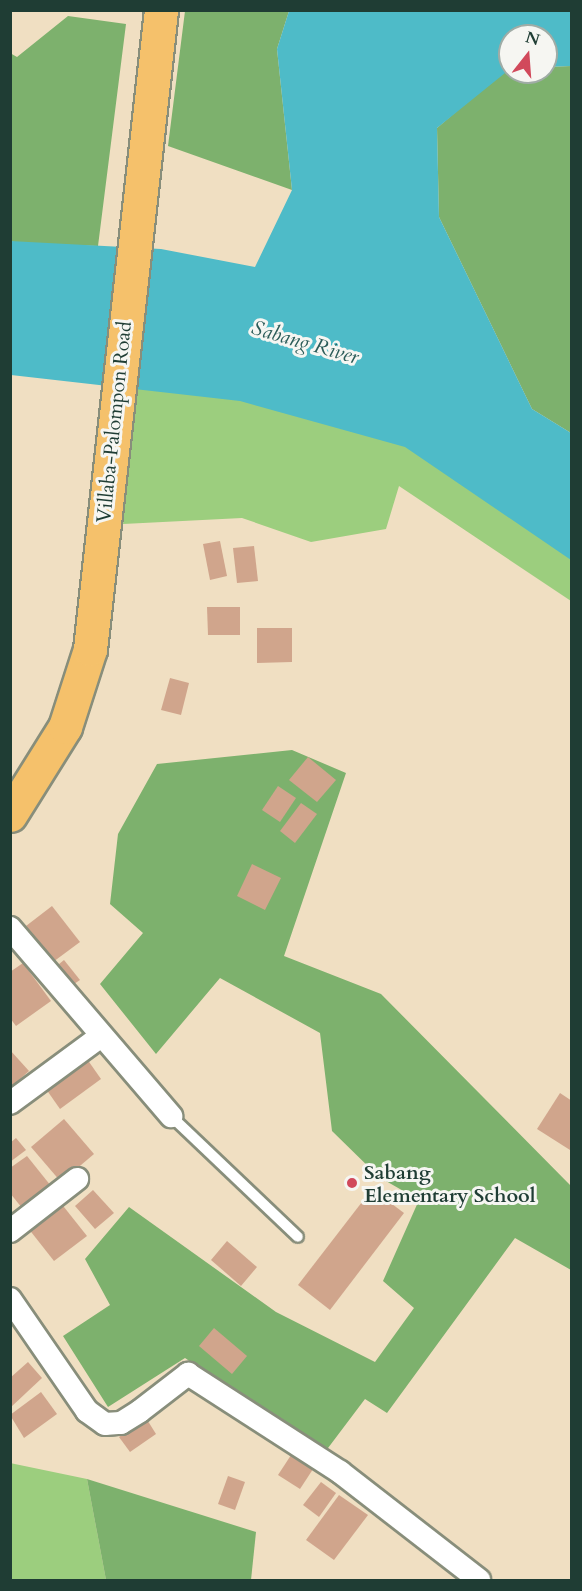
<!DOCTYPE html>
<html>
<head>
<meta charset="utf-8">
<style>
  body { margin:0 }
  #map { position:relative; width:582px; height:1591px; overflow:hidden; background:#f0dfc2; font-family:Cardo,serif }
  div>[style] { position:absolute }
  .green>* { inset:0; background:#9cce7e }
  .forest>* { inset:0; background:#7db16d }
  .water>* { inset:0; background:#4ebbc8 }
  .building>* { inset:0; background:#d0a58c }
  .roads { filter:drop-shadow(2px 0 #888e7b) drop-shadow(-2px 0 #888e7b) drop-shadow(0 2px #888e7b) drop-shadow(0 -2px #888e7b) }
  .lane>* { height:10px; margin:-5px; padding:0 5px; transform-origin:5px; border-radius:5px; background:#fff }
  .street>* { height:22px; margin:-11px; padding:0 11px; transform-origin:11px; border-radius:11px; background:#fff }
  .primary>* { height:33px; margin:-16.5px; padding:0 16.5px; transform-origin:16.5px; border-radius:16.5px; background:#f5c16b }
  .dots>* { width:16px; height:16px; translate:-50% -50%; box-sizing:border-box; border:3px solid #f6f6f2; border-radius:50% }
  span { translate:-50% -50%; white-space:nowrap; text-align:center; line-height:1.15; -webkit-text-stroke:6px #f6f6f2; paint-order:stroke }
  .street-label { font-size:20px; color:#1f3d34 }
  .poi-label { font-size:20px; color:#1f3d34; font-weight:700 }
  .left { translate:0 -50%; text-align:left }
  .water-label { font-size:21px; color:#2b5c59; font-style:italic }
  .frame { position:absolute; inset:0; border:12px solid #1f3d34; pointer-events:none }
  .north { position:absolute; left:498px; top:24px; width:60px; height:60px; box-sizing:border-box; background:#f6f6f2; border:2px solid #a0aca6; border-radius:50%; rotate:17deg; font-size:16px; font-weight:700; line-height:24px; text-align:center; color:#1f3d34 }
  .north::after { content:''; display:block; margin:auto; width:21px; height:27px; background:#d1495b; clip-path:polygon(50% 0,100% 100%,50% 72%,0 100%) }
</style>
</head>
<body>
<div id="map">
  <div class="green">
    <div style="clip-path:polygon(187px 325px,571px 526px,571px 601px,399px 486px,386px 529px,311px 542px,242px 518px,123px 524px,141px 331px)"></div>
    <div style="clip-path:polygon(10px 1463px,87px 1479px,106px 1580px,11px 1580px)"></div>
  </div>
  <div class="forest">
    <div style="clip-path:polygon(185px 11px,289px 11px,277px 49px,292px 190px,168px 146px)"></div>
    <div style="clip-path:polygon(68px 16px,126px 24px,98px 246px,16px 243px,11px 241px,10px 53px,17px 57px)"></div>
    <div style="clip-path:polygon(571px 66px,571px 433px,532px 409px,439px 217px,437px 128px,506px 69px,546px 72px,546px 67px)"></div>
    <div style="clip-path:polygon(292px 750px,346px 773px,284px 956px,381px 994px,571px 1186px,571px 1270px,515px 1238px,387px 1413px,365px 1399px,325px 1452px,185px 1358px,108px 1407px,63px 1336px,110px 1305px,85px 1259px,129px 1207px,276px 1312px,375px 1362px,414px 1308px,383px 1281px,419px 1200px,379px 1177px,332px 1131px,320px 1033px,220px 978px,156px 1054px,100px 984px,143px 933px,110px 904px,118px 834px,157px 764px)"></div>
    <div style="clip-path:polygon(87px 1479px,256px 1532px,251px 1580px,106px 1580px)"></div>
  </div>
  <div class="water">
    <div style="clip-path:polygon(289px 11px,571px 11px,571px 66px,546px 67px,546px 36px,510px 36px,510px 69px,437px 128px,439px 217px,532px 409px,571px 433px,571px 560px,405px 447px,240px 401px,11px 375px,10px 241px,161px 249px,255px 267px,292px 190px,277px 49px)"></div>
  </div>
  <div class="building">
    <div style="clip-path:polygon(220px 541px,227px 576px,210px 580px,203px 544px)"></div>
    <div style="clip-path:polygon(254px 546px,258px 581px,237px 583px,233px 548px)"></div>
    <div style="clip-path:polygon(207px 607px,240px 607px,240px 635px,208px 635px)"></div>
    <div style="clip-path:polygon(257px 628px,292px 628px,292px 662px,257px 663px)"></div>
    <div style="clip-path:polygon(170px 678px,189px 683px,181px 715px,161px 710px)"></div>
    <div style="clip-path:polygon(308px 757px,336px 780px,317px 802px,289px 780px)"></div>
    <div style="clip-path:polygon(278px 786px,296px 798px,280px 822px,262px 810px)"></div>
    <div style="clip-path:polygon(301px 803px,317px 814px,295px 843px,280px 831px)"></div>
    <div style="clip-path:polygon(252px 864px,281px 878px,265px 910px,237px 896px)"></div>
    <div style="clip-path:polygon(52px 906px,80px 942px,53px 962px,26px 926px)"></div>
    <div style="clip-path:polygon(64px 960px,80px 980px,68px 988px,53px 969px)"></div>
    <div style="clip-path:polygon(23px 963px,51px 1001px,16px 1026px,10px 1018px,10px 972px)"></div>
    <div style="clip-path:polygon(10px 1050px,29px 1071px,10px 1088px)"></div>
    <div style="clip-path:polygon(87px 1059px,101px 1079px,60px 1109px,46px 1089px)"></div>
    <div style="clip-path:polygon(560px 1093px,572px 1101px,570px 1150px,537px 1129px)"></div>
    <div style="clip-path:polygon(64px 1119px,94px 1154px,61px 1182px,31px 1147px)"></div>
    <div style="clip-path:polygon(16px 1138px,26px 1150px,10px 1162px,10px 1143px)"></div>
    <div style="clip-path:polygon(27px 1156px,51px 1186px,22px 1208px,10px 1193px,10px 1168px)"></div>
    <div style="clip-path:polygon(372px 1189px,404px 1213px,330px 1310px,298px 1285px)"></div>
    <div style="clip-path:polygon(93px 1190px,114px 1213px,95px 1229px,75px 1206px)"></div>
    <div style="clip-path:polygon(60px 1202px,87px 1236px,54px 1261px,28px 1228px)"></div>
    <div style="clip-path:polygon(227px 1241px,257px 1267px,241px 1286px,211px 1260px)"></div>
    <div style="clip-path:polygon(214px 1328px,247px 1356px,232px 1374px,199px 1346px)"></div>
    <div style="clip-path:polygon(28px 1362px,42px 1378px,10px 1408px,10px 1378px)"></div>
    <div style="clip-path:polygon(41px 1392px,57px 1414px,24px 1438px,10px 1415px)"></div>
    <div style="clip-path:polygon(146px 1418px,156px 1434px,130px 1452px,119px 1437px)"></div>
    <div style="clip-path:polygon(295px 1449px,317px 1463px,300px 1489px,278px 1475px)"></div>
    <div style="clip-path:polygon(228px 1476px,245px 1482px,235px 1510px,218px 1504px)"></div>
    <div style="clip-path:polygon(321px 1482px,336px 1493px,319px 1517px,303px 1505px)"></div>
    <div style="clip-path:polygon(339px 1495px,368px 1515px,334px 1560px,306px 1540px)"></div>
  </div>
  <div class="roads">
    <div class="lane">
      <div style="left:171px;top:1116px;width:175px;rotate:43.6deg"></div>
    </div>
    <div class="street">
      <div style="left:10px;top:928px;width:248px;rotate:49.4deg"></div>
      <div style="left:10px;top:1103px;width:112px;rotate:-36.3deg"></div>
      <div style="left:10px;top:1231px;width:85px;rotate:-37.8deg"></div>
      <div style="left:10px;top:1299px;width:136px;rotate:55.5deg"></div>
      <div style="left:87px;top:1411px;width:22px;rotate:36deg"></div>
      <div style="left:105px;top:1424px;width:16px;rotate:-4deg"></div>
      <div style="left:121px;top:1423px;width:22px;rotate:-32deg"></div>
      <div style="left:140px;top:1411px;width:61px;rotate:-37.6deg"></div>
      <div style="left:188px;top:1374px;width:181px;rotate:32.8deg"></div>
      <div style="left:340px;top:1472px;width:176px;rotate:37.8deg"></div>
    </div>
    <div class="primary">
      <div style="left:10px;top:815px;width:104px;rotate:-58deg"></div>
      <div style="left:65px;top:727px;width:82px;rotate:-72.2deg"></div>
      <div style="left:90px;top:649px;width:643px;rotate:-83.66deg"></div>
    </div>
  </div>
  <div class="dots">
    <div style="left:352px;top:1183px;background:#d1495b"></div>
  </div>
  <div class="street-label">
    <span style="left:114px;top:422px;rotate:-84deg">Villaba-Palompon Road</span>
  </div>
  <div class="poi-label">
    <span class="left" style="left:364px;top:1184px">Sabang<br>Elementary School</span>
  </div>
  <div class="water-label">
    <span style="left:305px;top:343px;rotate:16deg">Sabang River</span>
  </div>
  <div class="frame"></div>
  <div class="north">N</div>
</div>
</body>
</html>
